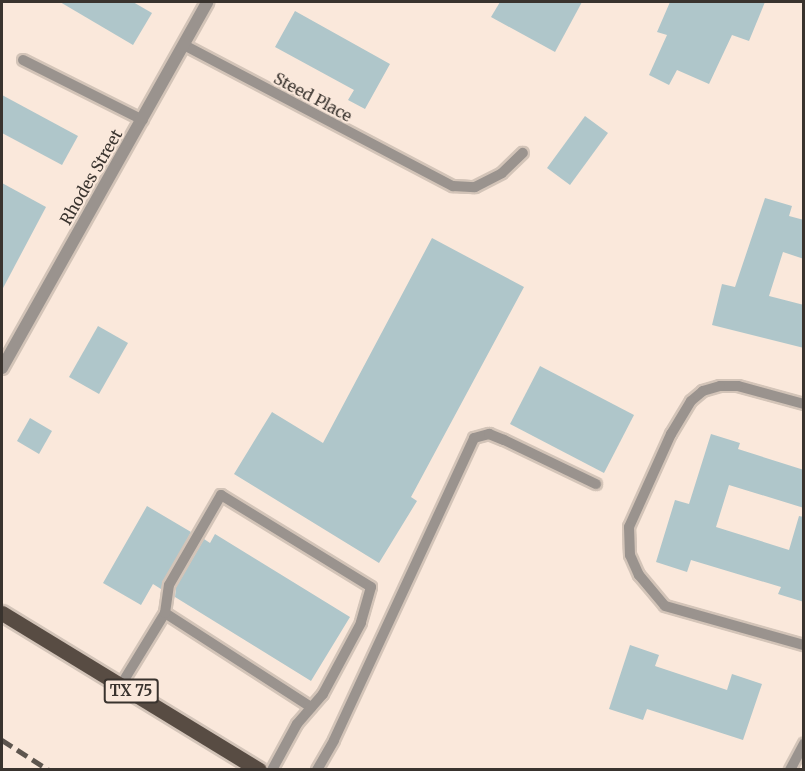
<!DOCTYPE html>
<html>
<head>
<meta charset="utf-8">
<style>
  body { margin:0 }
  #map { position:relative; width:805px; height:771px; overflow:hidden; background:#fae8db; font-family:Merriweather,serif }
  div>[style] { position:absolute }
  .building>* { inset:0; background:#afc6ca }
  .roads { filter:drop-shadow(2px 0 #d3c4b8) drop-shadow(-2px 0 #d3c4b8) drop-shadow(0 2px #d3c4b8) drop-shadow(0 -2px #d3c4b8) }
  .lane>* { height:10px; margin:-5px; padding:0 5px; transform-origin:5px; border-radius:5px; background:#9a938e }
  .street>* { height:12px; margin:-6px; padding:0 6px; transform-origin:6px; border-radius:6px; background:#9a938e }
  .primary>* { height:15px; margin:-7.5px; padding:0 7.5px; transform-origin:7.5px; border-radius:7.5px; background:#584c43 }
  .rail>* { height:4.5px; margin-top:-2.25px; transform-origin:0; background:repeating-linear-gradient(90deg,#5d554e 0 12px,transparent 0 18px) }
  span { translate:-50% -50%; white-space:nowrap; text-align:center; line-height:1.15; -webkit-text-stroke:4.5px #fae8db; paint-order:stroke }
  .shield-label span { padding:2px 4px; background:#fae8db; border:2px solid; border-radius:4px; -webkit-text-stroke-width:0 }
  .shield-label { font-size:15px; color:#39332e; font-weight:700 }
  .street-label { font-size:16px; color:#39332e }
  .frame { position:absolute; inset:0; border:3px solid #39332e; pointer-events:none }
</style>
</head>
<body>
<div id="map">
  <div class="building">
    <div style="clip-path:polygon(60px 2px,133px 2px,152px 13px,133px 45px)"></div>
    <div style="clip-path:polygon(500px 2px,582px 2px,555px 52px,491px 17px)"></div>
    <div style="clip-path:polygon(670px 2px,765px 2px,749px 41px,732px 35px,709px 84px,677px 70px,669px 85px,649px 75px,667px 35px,657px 32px)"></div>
    <div style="clip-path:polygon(295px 11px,390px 64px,365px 109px,348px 100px,354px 90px,275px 47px)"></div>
    <div style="clip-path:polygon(2px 95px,78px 136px,62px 165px,2px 133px)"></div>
    <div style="clip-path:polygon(585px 116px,608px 133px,570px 185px,547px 168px)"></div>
    <div style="clip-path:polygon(2px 183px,46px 207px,2px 290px)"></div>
    <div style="clip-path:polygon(765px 198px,792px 206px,789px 216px,804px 220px,804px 259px,783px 252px,769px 296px,804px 305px,804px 348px,712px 325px,722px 284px,735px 287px)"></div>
    <div style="clip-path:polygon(432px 238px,524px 287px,411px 497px,417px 501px,379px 563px,234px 474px,272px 412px,323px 443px)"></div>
    <div style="clip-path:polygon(98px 326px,128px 343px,99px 394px,69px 377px)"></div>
    <div style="clip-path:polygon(540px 366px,634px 415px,604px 473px,510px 424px)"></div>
    <div style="clip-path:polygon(30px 418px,52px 431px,39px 454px,17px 441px)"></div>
    <div style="clip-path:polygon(711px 434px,740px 443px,738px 449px,804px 470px,804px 508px,729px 485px,716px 527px,789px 550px,799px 516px,804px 517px,804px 602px,778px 594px,781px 587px,691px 560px,687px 572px,656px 562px,675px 500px,689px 504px)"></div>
    <div style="clip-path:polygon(147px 506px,191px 532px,161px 589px,153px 584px,141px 605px,103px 583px)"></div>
    <div style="clip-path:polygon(215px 534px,350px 617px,311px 681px,175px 597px,176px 587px,204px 539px,210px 543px)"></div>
    <div style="clip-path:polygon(630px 645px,659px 655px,655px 666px,727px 690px,732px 674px,762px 684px,743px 740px,647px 709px,643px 720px,609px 709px)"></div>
  </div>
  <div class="roads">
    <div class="lane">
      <div style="left:184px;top:45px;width:304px;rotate:27.7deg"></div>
      <div style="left:453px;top:186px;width:22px;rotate:3deg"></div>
      <div style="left:475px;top:187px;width:30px;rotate:-27deg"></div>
      <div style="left:502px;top:173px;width:29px;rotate:-44deg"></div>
      <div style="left:23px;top:60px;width:134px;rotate:26.6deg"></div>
      <div style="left:804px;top:404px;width:68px;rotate:-164.7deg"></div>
      <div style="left:738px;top:386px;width:18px;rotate:180deg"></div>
      <div style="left:720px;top:386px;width:18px;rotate:164deg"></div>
      <div style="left:703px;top:391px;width:16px;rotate:140deg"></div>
      <div style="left:691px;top:401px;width:39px;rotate:121deg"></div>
      <div style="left:671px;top:434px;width:102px;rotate:114.3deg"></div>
      <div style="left:629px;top:527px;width:28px;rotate:88deg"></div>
      <div style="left:630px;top:555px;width:22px;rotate:66deg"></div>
      <div style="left:639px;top:575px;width:40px;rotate:50deg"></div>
      <div style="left:665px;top:606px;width:144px;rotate:15.7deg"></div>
      <div style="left:165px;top:613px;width:174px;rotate:32.8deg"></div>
      <div style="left:121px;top:685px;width:84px;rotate:-58.6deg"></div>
      <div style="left:165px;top:613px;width:28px;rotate:-82deg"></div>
      <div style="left:169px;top:585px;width:104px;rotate:-60deg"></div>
      <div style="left:221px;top:495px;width:176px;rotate:31.5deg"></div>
      <div style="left:371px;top:587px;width:37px;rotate:106deg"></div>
      <div style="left:361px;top:623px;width:81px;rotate:118.2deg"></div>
      <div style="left:323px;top:694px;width:40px;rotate:131deg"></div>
      <div style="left:297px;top:724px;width:52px;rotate:118.5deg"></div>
      <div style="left:317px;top:770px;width:34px;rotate:-60deg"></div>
      <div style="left:334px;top:740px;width:333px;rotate:-65.1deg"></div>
      <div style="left:474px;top:438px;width:16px;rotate:-15deg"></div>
      <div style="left:489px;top:434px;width:16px;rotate:22deg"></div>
      <div style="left:504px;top:440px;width:102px;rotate:25.6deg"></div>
      <div style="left:790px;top:770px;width:30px;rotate:-62deg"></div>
    </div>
    <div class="street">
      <div style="left:2px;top:368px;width:420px;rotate:-60.7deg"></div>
    </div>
    <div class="primary">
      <div style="left:2px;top:613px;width:301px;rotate:31.4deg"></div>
    </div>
  </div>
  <div class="rail">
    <div style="left:2px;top:740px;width:56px;rotate:32.6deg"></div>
  </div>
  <div class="shield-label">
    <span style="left:131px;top:691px">TX 75</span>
  </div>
  <div class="street-label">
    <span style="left:313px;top:97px;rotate:28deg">Steed Place</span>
    <span style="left:91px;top:177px;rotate:-60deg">Rhodes Street</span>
  </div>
  <div class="frame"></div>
</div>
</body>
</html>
